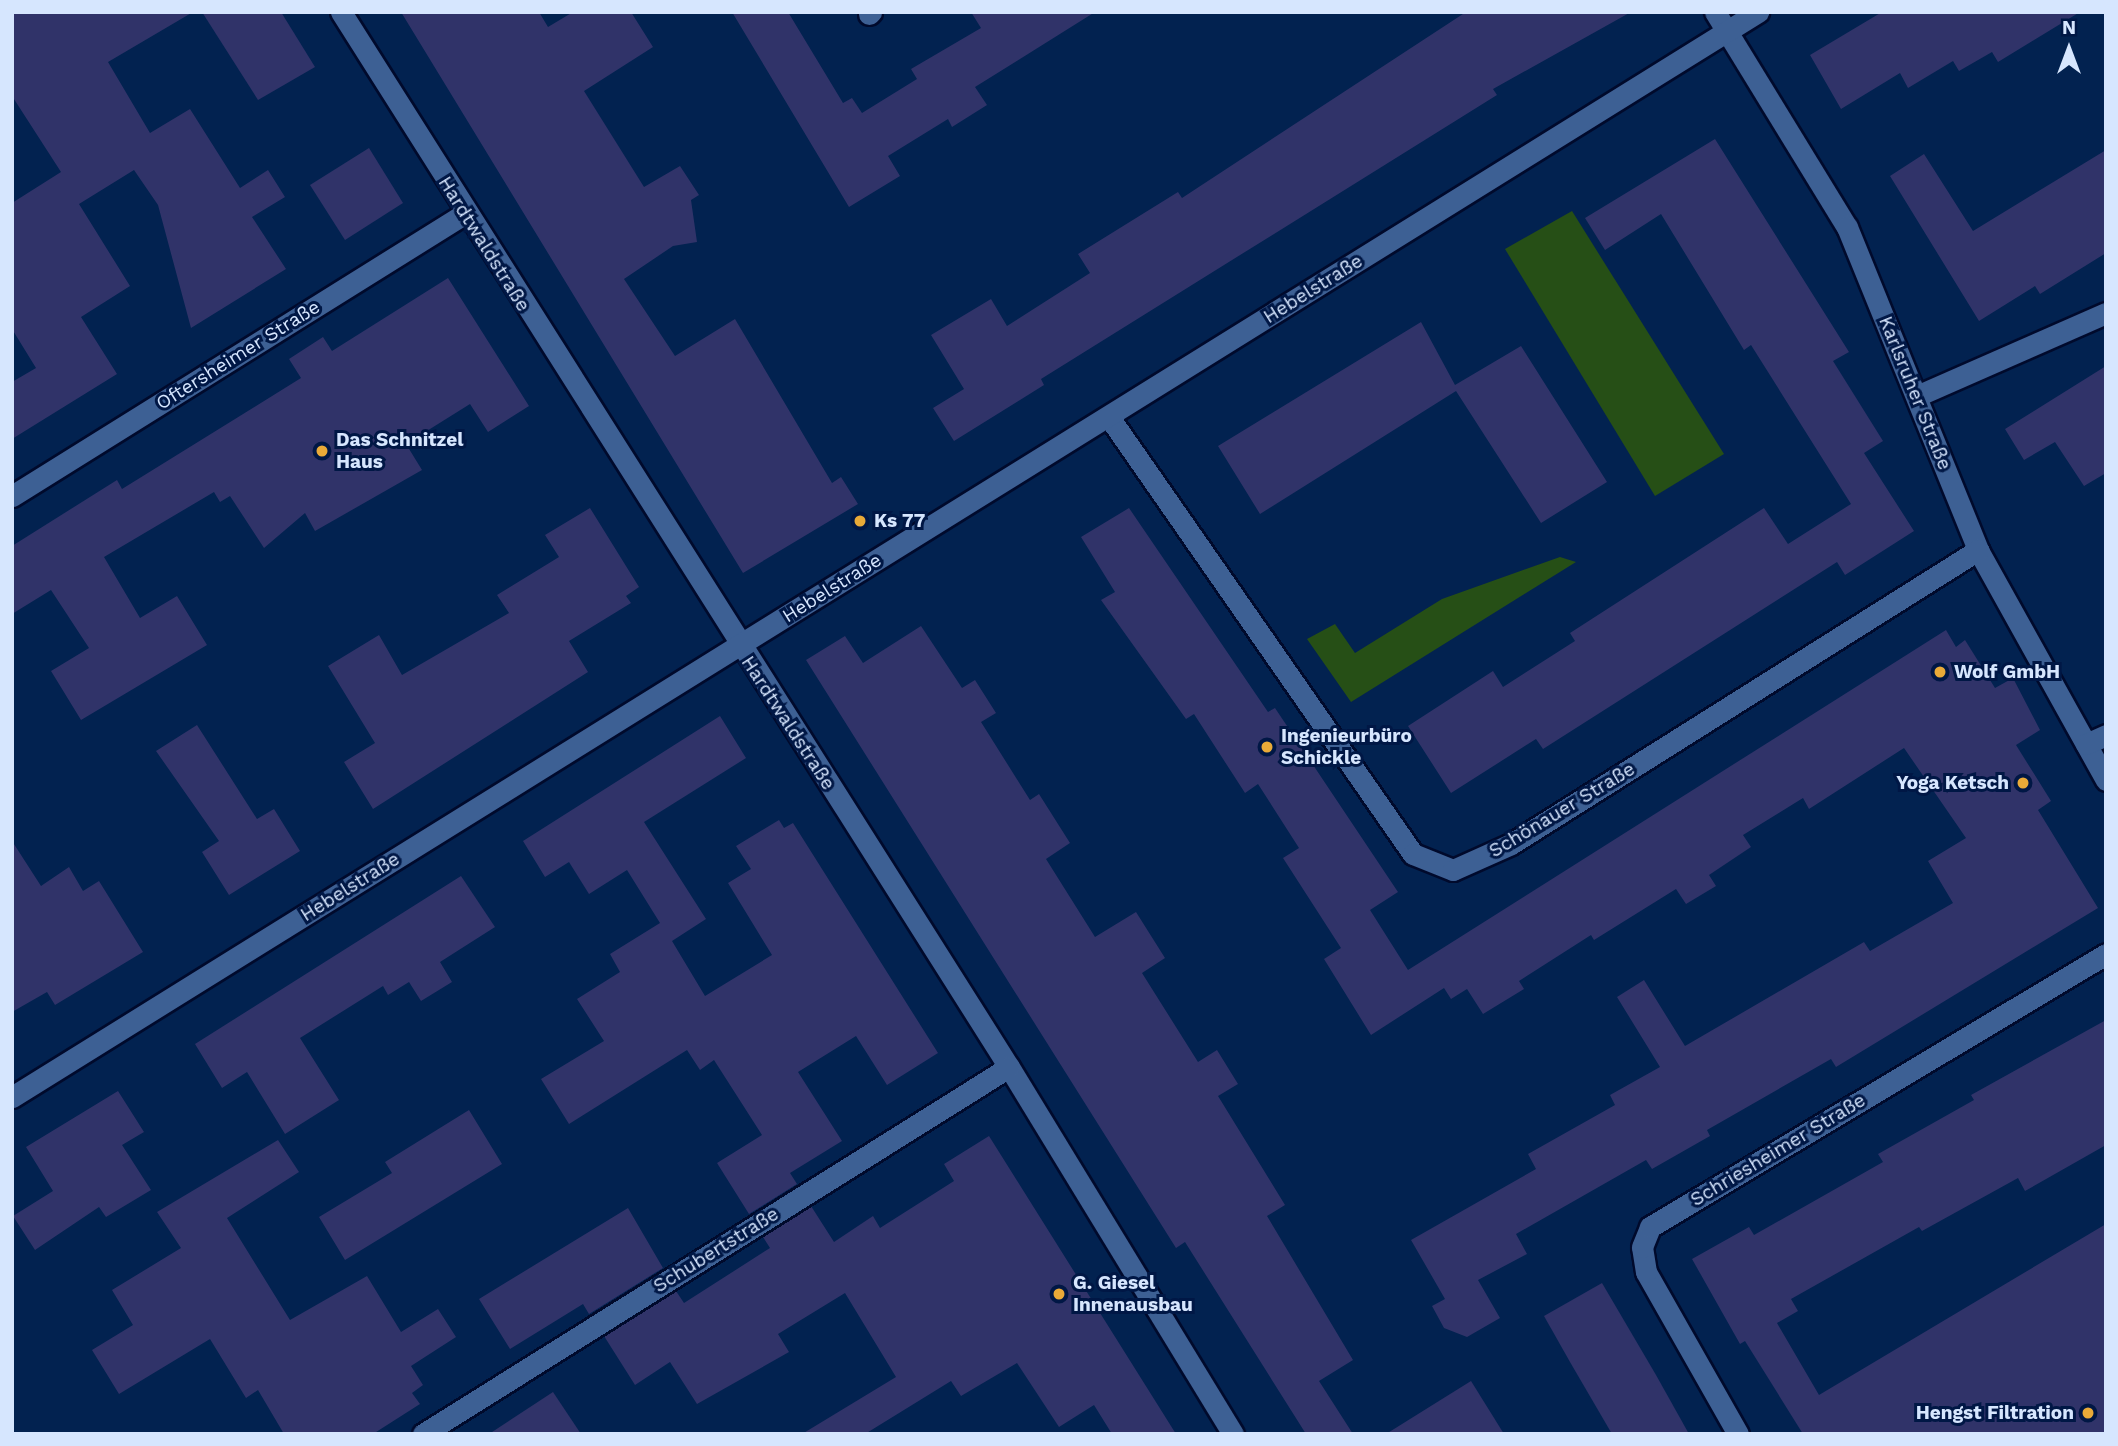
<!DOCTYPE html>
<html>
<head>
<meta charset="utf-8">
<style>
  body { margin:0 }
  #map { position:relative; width:2118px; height:1446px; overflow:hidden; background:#022250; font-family:"Work Sans",sans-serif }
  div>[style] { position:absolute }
  .green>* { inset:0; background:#264f16 }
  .building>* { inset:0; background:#303369 }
  .roads { filter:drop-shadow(2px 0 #000a2c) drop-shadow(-2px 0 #000a2c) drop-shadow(0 2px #000a2c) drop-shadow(0 -2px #000a2c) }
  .street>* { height:21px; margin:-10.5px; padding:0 10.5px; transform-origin:10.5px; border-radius:10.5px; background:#3d6094 }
  .dots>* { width:19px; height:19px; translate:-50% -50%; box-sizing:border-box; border:4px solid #001745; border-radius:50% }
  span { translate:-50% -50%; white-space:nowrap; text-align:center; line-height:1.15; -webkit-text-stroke:6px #001745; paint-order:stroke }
  .street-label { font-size:19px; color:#d6e6fe }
  .poi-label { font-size:19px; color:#d6e6fe; font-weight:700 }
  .left { translate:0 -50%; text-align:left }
  .right { translate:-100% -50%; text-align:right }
  .frame { position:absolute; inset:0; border:14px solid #d6e6fe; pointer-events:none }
  .north { position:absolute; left:2034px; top:14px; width:70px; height:70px; -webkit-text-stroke:5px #001745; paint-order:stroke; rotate:0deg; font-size:19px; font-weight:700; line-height:28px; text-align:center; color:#d6e6fe }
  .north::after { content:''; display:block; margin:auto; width:24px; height:32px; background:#d6e6fe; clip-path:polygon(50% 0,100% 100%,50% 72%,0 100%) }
</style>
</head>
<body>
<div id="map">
  <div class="green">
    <div style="clip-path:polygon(1572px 211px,1724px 454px,1655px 496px,1505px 249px)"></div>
    <div style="clip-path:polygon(1560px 557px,1576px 562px,1351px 702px,1307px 639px,1335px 624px,1355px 653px,1442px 599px)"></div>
  </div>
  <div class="building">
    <div style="clip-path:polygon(12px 12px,193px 12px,108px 62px,150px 133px,190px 109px,240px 188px,268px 170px,285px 197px,252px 217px,286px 269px,191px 328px,158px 205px,134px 170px,79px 204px,130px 286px,81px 317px,117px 374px,12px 439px,12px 382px,36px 368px,12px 329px,12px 203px,61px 172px,12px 96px)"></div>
    <div style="clip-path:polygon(202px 12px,281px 12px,315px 67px,258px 100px)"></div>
    <div style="clip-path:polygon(401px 12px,539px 12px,548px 27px,573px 12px,631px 12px,653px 47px,584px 91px,644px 187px,680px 166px,699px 195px,691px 200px,697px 242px,673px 246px,624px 279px,675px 356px,735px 319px,832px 483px,841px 477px,858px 504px,743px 573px)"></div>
    <div style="clip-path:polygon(732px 12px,788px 12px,843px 103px,852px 98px,862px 113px,917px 79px,911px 69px,981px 28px,971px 12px,1095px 12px,975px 87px,987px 105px,952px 127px,948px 119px,888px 156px,900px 176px,849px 207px)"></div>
    <div style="clip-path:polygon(1466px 12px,1631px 12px,1493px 89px,1497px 95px,1041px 379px,1044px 385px,954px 441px,933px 408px,964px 389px,931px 335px,991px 299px,1007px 326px,1090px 273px,1078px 254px,1178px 192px,1182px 198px)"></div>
    <div style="clip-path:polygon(1882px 12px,2080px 12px,1998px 62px,1992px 52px,1959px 71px,1953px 61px,1908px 88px,1900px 73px,1841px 109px,1810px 55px)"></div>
    <div style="clip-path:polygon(1715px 139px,1849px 352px,1833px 361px,1883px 441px,1864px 453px,1914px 531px,1845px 575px,1837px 562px,1543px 749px,1536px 739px,1451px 793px,1408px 726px,1493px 671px,1503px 687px,1575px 641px,1570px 633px,1764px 508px,1788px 544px,1851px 504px,1751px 345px,1744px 350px,1661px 214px,1605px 250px,1585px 218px)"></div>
    <div style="clip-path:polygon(369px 148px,403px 203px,345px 240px,310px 185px)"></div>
    <div style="clip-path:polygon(2106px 150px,2106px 253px,2040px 294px,2035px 286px,1979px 321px,1890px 176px,1924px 154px,1973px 231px)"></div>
    <div style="clip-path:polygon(448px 278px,529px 406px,488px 432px,470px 404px,406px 444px,422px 470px,315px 531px,305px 513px,264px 548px,230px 496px,220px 502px,214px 492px,104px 557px,140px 618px,177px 596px,207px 645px,81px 720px,51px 671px,89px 648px,51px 590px,12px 614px,12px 546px,117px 480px,122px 489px,301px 378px,289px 359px,323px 337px,332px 351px)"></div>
    <div style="clip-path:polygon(1421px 322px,1455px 385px,1521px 346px,1607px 482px,1541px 523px,1456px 391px,1260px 514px,1218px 446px)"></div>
    <div style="clip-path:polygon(2106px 366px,2106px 473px,2084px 486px,2055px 442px,2024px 460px,2005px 429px)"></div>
    <div style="clip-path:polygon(590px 508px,639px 587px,626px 596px,631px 603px,569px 641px,588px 672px,373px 809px,344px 762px,375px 743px,328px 666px,379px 635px,402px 675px,509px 613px,497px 595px,559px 557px,545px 535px)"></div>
    <div style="clip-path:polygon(1129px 508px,1268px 712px,1275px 708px,1398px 892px,1370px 910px,1408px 970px,1946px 630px,1956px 647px,1965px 640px,1995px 688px,2013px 678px,2040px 730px,2016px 745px,2051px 801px,2038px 810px,2098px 908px,1836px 1067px,1831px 1059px,1707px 1130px,1710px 1136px,1652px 1169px,1646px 1160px,1516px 1234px,1527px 1254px,1478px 1280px,1500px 1318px,1467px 1337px,1444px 1328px,1432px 1306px,1445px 1299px,1411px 1240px,1536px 1169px,1528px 1154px,1615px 1105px,1610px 1095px,1660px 1067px,1617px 997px,1644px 980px,1685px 1046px,1864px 942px,1870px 951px,1953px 903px,1928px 861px,1966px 838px,1904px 748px,1809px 809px,1803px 798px,1743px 835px,1751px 847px,1709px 875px,1716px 886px,1686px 904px,1676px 889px,1594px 940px,1591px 935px,1519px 981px,1524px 989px,1483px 1014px,1467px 989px,1451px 999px,1444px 988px,1371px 1035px,1324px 959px,1341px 948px,1283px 858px,1299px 848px,1258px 784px,1245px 793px,1194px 714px,1186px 719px,1101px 600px,1115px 592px,1081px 537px)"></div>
    <div style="clip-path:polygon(921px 626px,962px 688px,975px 680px,996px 713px,981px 722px,1030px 800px,1039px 794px,1070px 843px,1046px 859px,1095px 937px,1136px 912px,1165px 958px,1142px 973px,1198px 1062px,1217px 1050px,1238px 1084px,1218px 1096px,1285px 1205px,1267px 1216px,1353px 1360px,1319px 1381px,1353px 1434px,1306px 1434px,1185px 1242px,1176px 1248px,806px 660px,845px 636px,863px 663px)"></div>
    <div style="clip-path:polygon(720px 716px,746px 758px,644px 822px,706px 919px,672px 941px,705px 996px,772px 955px,728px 883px,751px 869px,736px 846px,779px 820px,784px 828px,793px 823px,938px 1053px,887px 1085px,856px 1036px,798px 1072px,842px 1141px,790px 1173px,797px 1184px,749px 1214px,717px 1163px,762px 1135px,714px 1060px,700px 1070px,687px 1050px,569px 1124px,541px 1079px,604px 1041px,577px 999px,620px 972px,610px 954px,660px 923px,627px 870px,589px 894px,569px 862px,545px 877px,523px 841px)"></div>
    <div style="clip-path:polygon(197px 725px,257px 819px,274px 809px,300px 851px,229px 895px,202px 852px,219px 841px,156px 751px)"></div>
    <div style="clip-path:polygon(12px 841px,41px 886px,69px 867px,83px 891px,99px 881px,143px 952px,55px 1005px,47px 992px,12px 1012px)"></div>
    <div style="clip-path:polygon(461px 876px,495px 927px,440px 962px,452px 982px,421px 1001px,409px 982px,388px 995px,383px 986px,300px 1038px,339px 1100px,285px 1134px,247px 1072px,222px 1088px,195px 1044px)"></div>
    <div style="clip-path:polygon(2106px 1020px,2106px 1145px,2025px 1191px,2018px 1178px,1922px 1231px,1919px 1227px,1791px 1299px,1798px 1311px,1777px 1323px,1819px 1395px,2106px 1224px,2106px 1434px,1803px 1434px,1745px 1341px,1740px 1344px,1692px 1259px,1749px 1227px,1754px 1235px,1883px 1162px,1878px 1154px,1974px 1100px,1971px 1095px)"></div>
    <div style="clip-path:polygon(118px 1091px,144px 1132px,122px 1145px,151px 1190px,106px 1217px,99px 1207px,35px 1250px,13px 1216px,53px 1191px,26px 1147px)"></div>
    <div style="clip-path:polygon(469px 1110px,502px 1164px,345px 1260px,319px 1217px,392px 1173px,385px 1162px)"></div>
    <div style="clip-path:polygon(989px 1136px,1176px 1434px,1112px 1434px,1094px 1405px,1059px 1427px,1017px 1363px,961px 1396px,951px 1381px,865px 1434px,802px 1434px,896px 1377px,845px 1293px,778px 1334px,789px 1352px,697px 1404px,670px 1362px,635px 1385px,604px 1336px,676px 1291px,684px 1303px,770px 1248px,763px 1237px,811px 1206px,834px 1242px,873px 1216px,880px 1228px,954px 1181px,944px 1164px)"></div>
    <div style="clip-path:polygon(278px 1140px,299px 1172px,227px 1218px,290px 1320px,367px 1276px,401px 1332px,438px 1309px,456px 1337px,411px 1366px,423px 1385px,412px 1393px,420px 1404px,373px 1434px,284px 1434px,258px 1390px,246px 1398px,210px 1339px,119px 1394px,92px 1350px,133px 1325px,112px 1290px,181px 1248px,157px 1212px)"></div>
    <div style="clip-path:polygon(628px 1208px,663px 1268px,589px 1314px,583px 1304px,510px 1349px,479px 1299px)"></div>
    <div style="clip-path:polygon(1602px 1283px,1656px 1375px,1689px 1434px,1612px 1434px,1570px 1362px,1544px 1316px)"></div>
    <div style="clip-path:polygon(1471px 1381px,1504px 1434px,1386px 1434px)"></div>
    <div style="clip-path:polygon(553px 1392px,581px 1434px,489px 1434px)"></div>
  </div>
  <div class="roads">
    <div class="street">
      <div style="left:341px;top:12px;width:1249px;rotate:57.66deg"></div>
      <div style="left:1009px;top:1067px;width:430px;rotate:58.6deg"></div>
      <div style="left:1715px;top:12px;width:252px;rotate:58.5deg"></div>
      <div style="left:1847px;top:227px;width:349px;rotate:67.9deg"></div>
      <div style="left:1978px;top:550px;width:263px;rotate:60.9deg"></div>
      <div style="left:869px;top:14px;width:3px;rotate:-45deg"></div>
      <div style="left:1917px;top:396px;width:206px;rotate:-23.7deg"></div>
      <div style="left:1109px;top:417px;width:532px;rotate:55.18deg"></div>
      <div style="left:1413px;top:854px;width:43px;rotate:21.8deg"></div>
      <div style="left:1453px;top:870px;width:64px;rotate:-24.1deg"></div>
      <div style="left:1511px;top:844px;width:552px;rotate:-32.19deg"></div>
      <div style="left:12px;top:496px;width:533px;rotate:-31.96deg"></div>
      <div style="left:2086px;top:744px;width:22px;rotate:-24deg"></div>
      <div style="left:12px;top:1097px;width:2056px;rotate:-31.86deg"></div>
      <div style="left:423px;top:1434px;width:691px;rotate:-32.06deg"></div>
      <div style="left:1738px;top:1434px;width:186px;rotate:-119.6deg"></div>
      <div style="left:1646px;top:1272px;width:25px;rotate:-99deg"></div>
      <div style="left:1642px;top:1247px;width:22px;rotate:-68deg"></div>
      <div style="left:1650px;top:1227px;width:531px;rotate:-30.91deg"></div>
    </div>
  </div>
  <div class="dots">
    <div style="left:322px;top:451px;background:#e9aa38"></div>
    <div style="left:860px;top:521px;background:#e9aa38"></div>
    <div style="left:1940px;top:672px;background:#e9aa38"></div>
    <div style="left:1267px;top:747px;background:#e9aa38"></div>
    <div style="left:2023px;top:783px;background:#e9aa38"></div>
    <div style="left:1059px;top:1294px;background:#e9aa38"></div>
    <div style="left:2088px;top:1413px;background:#e9aa38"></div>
  </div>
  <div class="street-label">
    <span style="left:484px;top:244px;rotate:58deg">Hardtwaldstraße</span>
    <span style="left:1313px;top:289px;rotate:-32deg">Hebelstraße</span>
    <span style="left:238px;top:355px;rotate:-32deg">Oftersheimer Straße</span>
    <span style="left:1915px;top:393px;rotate:68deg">Karlsruher Straße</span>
    <span style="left:832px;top:588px;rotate:-32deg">Hebelstraße</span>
    <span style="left:788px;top:723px;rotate:57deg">Hardtwaldstraße</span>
    <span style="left:1562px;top:810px;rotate:-31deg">Schönauer Straße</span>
    <span style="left:350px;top:887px;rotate:-32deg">Hebelstraße</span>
    <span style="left:1778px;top:1150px;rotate:-31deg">Schriesheimer Straße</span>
    <span style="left:716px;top:1250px;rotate:-32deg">Schubertstraße</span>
  </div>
  <div class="poi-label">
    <span class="left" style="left:336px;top:451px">Das Schnitzel<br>Haus</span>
    <span class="left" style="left:874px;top:521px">Ks 77</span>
    <span class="left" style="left:1954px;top:672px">Wolf GmbH</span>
    <span class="left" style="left:1281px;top:747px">Ingenieurbüro<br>Schickle</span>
    <span class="right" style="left:2009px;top:783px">Yoga Ketsch</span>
    <span class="left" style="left:1073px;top:1294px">G. Giesel<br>Innenausbau</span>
    <span class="right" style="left:2074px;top:1413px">Hengst Filtration</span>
  </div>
  <div class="frame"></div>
  <div class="north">N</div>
</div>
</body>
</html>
